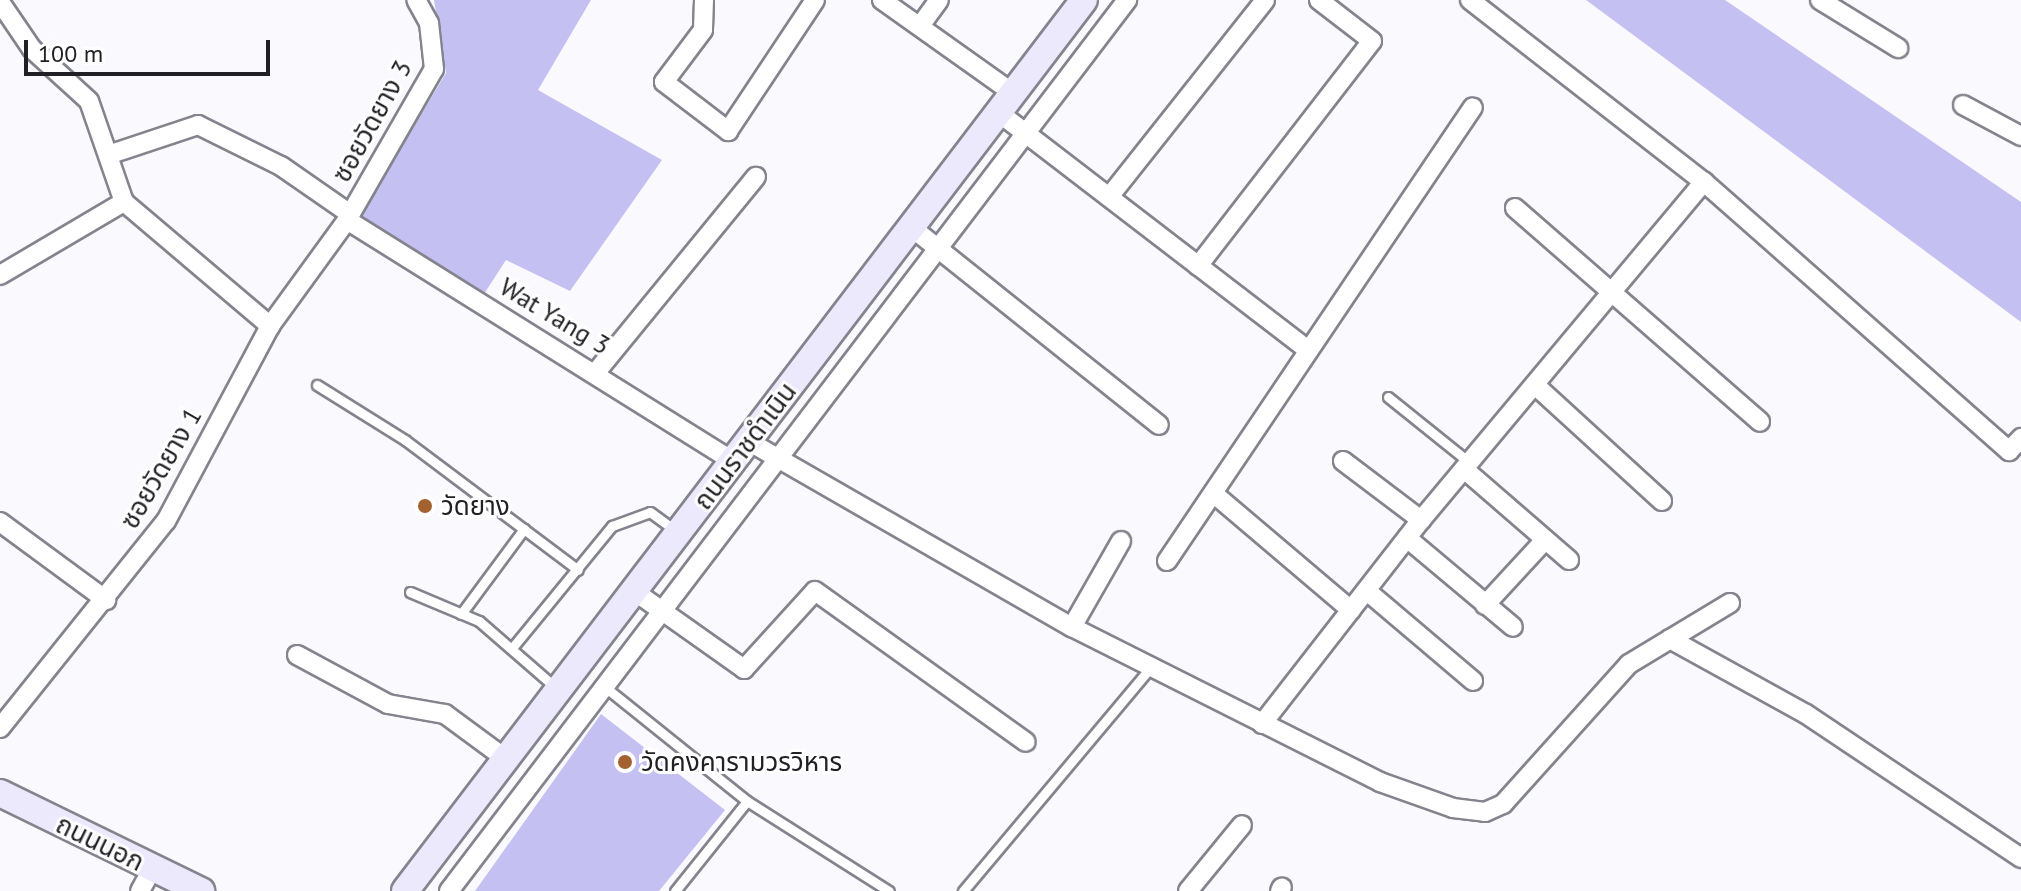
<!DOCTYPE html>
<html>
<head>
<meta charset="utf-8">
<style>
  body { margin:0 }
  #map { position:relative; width:2021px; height:891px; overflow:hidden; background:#fafafe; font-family:"PT Sans","Noto Sans Thai",sans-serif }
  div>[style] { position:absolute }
  .green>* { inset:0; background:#c5c0f2 }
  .roads { filter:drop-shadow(2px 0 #84848e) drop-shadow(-2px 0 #84848e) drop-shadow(0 2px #84848e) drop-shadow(0 -2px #84848e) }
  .lane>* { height:9px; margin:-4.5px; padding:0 4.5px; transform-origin:4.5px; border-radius:4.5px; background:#fff }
  .street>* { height:18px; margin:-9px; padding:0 9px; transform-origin:9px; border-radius:9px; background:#fff }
  .secondary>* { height:26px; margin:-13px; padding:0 13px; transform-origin:13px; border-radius:13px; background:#ece9fd }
  .dots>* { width:22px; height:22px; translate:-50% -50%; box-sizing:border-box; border:4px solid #fff; border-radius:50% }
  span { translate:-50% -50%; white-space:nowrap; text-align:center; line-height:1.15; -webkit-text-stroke:6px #fff; paint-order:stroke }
  .street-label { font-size:26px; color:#212024 }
  .poi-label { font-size:26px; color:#212024 }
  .left { translate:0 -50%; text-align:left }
  .scale { position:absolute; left:24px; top:40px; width:246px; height:36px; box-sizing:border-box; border:4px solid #212024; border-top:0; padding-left:10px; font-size:24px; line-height:28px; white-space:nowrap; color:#212024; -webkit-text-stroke:6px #fff; paint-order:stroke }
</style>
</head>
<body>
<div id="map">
  <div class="green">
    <div style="clip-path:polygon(434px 0,591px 0,538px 90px,662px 160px,570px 291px,506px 260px,484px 294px,358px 219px,446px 73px)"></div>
    <div style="clip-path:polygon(1586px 0,1725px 0,2021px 202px,2021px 322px)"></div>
    <div style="clip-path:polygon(601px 714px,725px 810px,659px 891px,475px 891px)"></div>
  </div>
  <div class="roads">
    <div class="lane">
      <div style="left:317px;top:385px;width:104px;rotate:32deg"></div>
      <div style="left:405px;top:440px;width:216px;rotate:36.9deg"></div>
      <div style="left:1388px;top:397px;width:105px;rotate:38.8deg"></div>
      <div style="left:410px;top:592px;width:75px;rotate:22.8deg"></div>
      <div style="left:479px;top:621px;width:102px;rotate:41deg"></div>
      <div style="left:461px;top:614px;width:106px;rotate:-53.5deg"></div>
      <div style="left:512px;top:648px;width:158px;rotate:-50.7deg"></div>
      <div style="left:612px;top:526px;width:40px;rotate:-20.2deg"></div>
      <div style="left:650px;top:512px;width:32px;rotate:36deg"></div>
      <div style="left:605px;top:687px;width:182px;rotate:38.8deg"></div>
      <div style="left:747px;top:801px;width:168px;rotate:32.4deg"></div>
      <div style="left:675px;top:891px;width:115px;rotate:-51.3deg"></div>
      <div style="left:963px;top:891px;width:292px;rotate:-50deg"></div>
    </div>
    <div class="street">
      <div style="left:704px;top:0;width:30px;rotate:92deg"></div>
      <div style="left:703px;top:30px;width:65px;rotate:126.9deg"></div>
      <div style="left:664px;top:82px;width:81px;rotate:37.4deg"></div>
      <div style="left:728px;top:131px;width:157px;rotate:-56.4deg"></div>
      <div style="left:882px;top:0;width:161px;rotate:35.4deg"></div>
      <div style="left:1470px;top:0;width:296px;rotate:37.9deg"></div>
      <div style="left:1704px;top:182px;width:407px;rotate:41.4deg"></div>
      <div style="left:2009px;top:451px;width:18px;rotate:-47deg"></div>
      <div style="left:1820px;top:0;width:92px;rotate:31.6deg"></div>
      <div style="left:0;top:2px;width:57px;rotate:55.8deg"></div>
      <div style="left:32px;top:49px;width:77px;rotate:42.4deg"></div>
      <div style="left:89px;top:101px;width:107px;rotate:70.9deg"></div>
      <div style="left:124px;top:202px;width:192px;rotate:40.3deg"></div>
      <div style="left:920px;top:26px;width:32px;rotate:-54deg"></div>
      <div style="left:1963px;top:105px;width:66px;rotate:28.1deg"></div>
      <div style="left:998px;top:112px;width:391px;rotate:37.5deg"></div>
      <div style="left:108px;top:155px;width:95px;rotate:-18.4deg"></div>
      <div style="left:198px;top:125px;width:93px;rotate:26.3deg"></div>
      <div style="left:281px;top:166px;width:84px;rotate:34.8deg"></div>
      <div style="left:1109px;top:197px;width:251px;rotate:-51.6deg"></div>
      <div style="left:1515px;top:208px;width:325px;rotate:41.1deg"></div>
      <div style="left:347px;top:220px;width:455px;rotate:32deg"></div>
      <div style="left:911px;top:227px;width:317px;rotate:38.6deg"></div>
      <div style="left:1198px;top:266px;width:284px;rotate:-52.3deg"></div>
      <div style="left:1372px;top:41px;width:67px;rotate:-142.3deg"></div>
      <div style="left:0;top:275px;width:144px;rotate:-30.5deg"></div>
      <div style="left:597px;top:371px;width:251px;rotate:-50.7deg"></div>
      <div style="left:1535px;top:385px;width:172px;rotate:42.4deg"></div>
      <div style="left:748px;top:441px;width:374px;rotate:29.9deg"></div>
      <div style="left:1072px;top:627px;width:345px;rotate:26.7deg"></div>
      <div style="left:1380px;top:782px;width:77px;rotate:19.6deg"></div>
      <div style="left:1453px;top:808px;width:32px;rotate:7deg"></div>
      <div style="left:1485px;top:812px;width:20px;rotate:-24deg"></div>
      <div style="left:1503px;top:804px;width:188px;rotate:-48deg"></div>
      <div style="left:1629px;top:664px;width:118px;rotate:-31.1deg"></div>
      <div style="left:1343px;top:461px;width:98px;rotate:37.1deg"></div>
      <div style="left:1464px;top:469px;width:139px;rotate:40.9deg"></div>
      <div style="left:1213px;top:493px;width:181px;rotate:40.3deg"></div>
      <div style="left:0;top:522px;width:132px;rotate:36.3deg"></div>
      <div style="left:1407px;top:538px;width:138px;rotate:40deg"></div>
      <div style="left:1167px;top:561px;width:547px;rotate:-56.02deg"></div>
      <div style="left:634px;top:591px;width:135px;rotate:35.3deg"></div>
      <div style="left:744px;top:669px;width:105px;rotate:-47.7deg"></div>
      <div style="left:815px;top:591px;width:259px;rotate:35.6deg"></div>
      <div style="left:1367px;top:591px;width:139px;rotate:40.3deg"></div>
      <div style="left:1485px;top:605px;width:87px;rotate:-47.3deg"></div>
      <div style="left:1072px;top:627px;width:99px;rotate:-60.3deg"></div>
      <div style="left:1670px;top:639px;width:155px;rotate:28.9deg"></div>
      <div style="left:1806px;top:714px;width:259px;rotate:33.8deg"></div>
      <div style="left:297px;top:655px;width:103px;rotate:28.3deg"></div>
      <div style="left:388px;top:704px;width:58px;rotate:10deg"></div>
      <div style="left:445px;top:714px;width:76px;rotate:36.4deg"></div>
      <div style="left:1262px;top:724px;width:259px;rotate:-52.1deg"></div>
      <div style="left:1421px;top:520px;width:441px;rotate:-50.1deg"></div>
      <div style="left:0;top:728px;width:265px;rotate:-51.3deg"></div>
      <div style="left:166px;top:521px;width:221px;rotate:-61.9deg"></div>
      <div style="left:270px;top:326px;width:131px;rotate:-54deg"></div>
      <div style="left:347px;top:220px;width:174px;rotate:-60.1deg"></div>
      <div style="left:434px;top:69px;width:46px;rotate:-96.2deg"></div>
      <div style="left:429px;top:23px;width:26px;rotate:-119deg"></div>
      <div style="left:140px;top:891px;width:26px;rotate:-61deg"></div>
      <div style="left:449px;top:891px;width:1120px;rotate:-52.73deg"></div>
      <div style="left:1188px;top:891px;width:85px;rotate:-50.7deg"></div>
      <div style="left:1280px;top:891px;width:4px;rotate:-63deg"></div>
    </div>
    <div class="secondary">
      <div style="left:0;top:793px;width:224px;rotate:26deg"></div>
      <div style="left:405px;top:891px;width:1120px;rotate:-52.69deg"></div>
    </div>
  </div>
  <div class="dots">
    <div style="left:425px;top:506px;background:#a46130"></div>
    <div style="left:625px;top:762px;background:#a46130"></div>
  </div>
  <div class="street-label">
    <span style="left:372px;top:121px;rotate:-61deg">ซอยวัดยาง 3</span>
    <span style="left:555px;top:316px;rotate:31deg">Wat Yang 3</span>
    <span style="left:745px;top:446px;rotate:-53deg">ถนนราชดำเนิน</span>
    <span style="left:161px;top:468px;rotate:-60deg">ซอยวัดยาง 1</span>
    <span style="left:100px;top:843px;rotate:26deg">ถนนนอก</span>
  </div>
  <div class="poi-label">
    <span class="left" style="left:441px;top:506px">วัดยาง</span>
    <span class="left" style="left:641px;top:762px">วัดคงคารามวรวิหาร</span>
  </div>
  <div class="scale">100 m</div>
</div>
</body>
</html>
